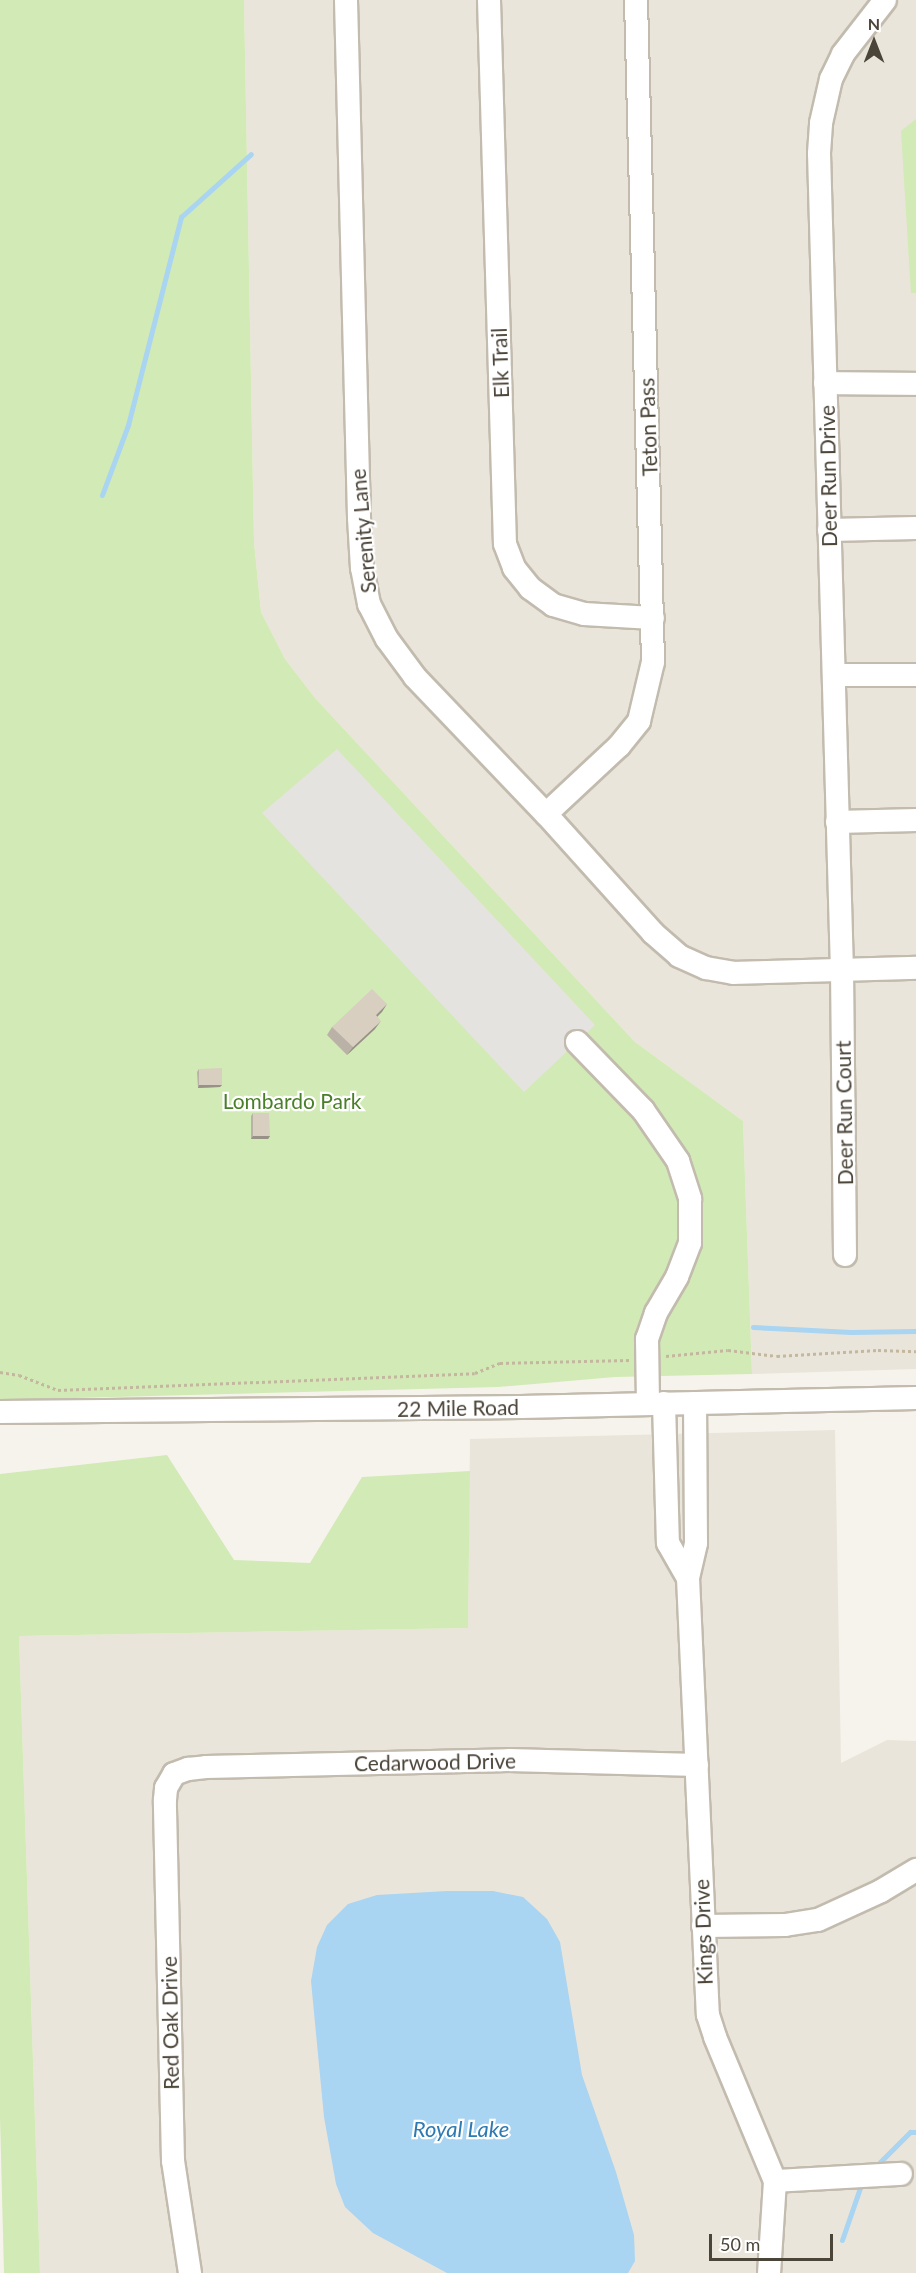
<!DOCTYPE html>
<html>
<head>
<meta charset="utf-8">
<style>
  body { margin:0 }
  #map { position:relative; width:916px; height:2273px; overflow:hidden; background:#f6f3ec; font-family:Lato,sans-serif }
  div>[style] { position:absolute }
  .residential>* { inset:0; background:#eae5da }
  .green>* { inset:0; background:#d2eab5 }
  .parking>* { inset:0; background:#e5e3e0 }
  .water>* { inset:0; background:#a9d4f2 }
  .stream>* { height:5px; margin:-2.5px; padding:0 2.5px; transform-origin:2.5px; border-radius:2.5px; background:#a9d4f2 }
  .path>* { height:3px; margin-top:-1.5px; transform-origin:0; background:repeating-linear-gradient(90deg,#c4b79f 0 3px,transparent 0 6px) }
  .roads { filter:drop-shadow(2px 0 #c2bbae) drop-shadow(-2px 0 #c2bbae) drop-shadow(0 2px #c2bbae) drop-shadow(0 -2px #c2bbae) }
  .minor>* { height:22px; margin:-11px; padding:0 11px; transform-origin:11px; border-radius:11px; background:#fff }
  .wall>* { inset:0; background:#bab2a6 }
  .shaded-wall>* { inset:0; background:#979187 }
  .building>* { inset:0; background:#d8cfc1 }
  span { translate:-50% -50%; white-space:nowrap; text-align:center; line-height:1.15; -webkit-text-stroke:4.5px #fff; paint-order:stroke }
  .street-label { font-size:21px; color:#4b4439 }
  .park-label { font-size:21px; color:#4a7f2a }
  .water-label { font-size:22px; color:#2e7ab2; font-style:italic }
  .north { position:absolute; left:844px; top:12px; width:60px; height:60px; -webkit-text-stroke:4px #fff; paint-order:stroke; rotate:0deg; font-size:16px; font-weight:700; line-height:24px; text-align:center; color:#4b4439 }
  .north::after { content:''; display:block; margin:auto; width:21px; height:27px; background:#4b4439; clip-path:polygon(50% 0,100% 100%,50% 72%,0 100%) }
  .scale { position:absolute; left:709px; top:2234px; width:124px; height:27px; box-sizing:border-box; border:3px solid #4b4439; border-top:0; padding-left:8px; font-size:18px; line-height:21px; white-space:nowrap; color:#4b4439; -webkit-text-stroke:4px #fff; paint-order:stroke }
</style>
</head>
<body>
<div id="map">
  <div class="residential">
    <div style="clip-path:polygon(244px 0,916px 0,916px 1369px,752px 1374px,743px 1121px,635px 1042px,315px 698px,285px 659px,261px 612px,254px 542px)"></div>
    <div style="clip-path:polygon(835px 1430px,841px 1763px,887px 1740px,916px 1741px,916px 2273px,40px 2273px,19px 1636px,468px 1628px,470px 1439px)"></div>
  </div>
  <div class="green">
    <div style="clip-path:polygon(0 0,244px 0,254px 542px,261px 612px,285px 659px,315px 698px,635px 1042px,743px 1121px,752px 1374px,615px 1377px,498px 1387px,0 1400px)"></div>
    <div style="clip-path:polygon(916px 119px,916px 293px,911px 293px,901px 131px)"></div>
    <div style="clip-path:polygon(167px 1455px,234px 1560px,310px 1563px,362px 1477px,470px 1471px,468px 1628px,19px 1636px,40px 2273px,4px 2273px,0 2117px,0 1474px)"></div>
  </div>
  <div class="parking">
    <div style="clip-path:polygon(337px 749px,595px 1025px,524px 1092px,262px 813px)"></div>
  </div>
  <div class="water">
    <div style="clip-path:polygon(447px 1891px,493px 1891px,523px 1897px,547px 1919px,560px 1942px,582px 2075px,616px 2172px,634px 2235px,635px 2261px,628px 2273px,447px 2273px,373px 2233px,345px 2207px,336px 2184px,324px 2117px,311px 1981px,317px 1947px,327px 1925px,348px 1904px,377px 1895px)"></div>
  </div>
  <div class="stream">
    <div style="left:102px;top:495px;width:75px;rotate:-69.6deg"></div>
    <div style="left:128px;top:425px;width:215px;rotate:-75.7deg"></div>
    <div style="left:181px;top:217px;width:94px;rotate:-42deg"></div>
    <div style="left:753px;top:1327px;width:98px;rotate:2.9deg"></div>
    <div style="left:851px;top:1332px;width:65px;rotate:-0.9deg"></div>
    <div style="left:874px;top:2168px;width:51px;rotate:-45deg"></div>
    <div style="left:910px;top:2132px;width:6px"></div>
    <div style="left:842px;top:2240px;width:61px;rotate:-71deg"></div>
  </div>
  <div class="path">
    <div style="left:666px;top:1356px;width:62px;rotate:-5.5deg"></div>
    <div style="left:728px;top:1350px;width:49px;rotate:7deg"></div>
    <div style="left:777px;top:1356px;width:101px;rotate:-3.4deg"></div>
    <div style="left:878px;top:1350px;width:38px;rotate:2deg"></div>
    <div style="left:0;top:1372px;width:19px;rotate:9deg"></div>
    <div style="left:19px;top:1375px;width:42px;rotate:21deg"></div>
    <div style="left:58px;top:1390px;width:417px;rotate:-2.3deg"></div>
    <div style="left:475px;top:1373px;width:27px;rotate:-22deg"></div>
    <div style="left:500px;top:1363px;width:129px;rotate:-1.3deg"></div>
  </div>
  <div class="roads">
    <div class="minor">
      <div style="left:346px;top:0;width:518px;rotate:88.56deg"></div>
      <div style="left:359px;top:518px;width:50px;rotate:86.6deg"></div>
      <div style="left:362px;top:568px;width:37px;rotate:79deg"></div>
      <div style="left:369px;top:604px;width:39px;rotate:63deg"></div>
      <div style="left:387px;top:639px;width:47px;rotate:53.6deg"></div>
      <div style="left:415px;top:677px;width:190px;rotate:46.3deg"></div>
      <div style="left:546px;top:814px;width:160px;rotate:48deg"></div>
      <div style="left:653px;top:933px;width:35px;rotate:41deg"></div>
      <div style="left:679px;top:956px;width:30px;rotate:24deg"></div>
      <div style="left:706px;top:968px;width:28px;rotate:10deg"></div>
      <div style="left:734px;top:973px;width:182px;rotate:-1.6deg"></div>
      <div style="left:489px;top:0;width:544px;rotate:88.32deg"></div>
      <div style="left:505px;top:544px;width:26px;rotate:69deg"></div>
      <div style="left:514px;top:568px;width:26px;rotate:51deg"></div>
      <div style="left:530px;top:588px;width:29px;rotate:36deg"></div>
      <div style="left:553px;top:605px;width:32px;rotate:16deg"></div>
      <div style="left:584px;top:614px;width:69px;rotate:3.3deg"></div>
      <div style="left:825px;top:383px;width:91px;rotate:0.6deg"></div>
      <div style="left:829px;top:530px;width:87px;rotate:-1.3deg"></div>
      <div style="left:834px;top:675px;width:82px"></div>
      <div style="left:546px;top:814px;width:100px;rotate:-43deg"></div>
      <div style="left:619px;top:746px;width:32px;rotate:-51deg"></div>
      <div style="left:639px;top:721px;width:61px;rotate:-76.7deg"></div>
      <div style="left:653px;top:662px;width:662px;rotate:-91.47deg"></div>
      <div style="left:837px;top:822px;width:79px;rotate:-1.5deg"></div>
      <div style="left:577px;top:1042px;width:95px;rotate:45.9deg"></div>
      <div style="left:643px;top:1110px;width:62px;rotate:55.5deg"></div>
      <div style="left:678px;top:1161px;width:40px;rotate:72deg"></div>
      <div style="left:690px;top:1199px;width:44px;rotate:90deg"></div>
      <div style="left:690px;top:1243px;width:36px;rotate:111deg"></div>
      <div style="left:677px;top:1277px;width:42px;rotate:120.3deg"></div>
      <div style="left:656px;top:1313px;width:28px;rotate:109deg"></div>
      <div style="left:647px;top:1339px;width:65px;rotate:89.1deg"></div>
      <div style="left:845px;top:1255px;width:284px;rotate:-90.6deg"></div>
      <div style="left:842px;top:971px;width:818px;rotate:-91.61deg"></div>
      <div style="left:819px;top:153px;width:30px;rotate:-86deg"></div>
      <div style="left:821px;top:123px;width:45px;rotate:-77.2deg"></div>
      <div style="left:831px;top:79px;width:28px;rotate:-64deg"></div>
      <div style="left:843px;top:54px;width:68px;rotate:-52.1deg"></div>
      <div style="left:664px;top:1403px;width:140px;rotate:88.4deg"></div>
      <div style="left:668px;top:1543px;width:40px;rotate:60.3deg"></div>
      <div style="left:688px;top:1578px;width:36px;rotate:-77deg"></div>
      <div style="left:696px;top:1543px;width:140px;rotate:-90.4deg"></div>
      <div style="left:0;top:1412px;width:521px;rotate:-0.55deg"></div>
      <div style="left:521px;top:1407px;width:395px;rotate:-1.3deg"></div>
      <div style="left:688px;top:1578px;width:437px;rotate:87.4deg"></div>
      <div style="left:708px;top:2015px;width:23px;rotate:72deg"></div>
      <div style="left:715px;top:2037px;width:156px;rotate:67.4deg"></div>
      <div style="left:775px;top:2181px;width:92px;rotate:93.7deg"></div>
      <div style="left:703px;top:1926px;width:82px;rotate:-0.7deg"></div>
      <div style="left:785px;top:1925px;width:33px;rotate:-9deg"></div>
      <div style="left:818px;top:1920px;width:69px;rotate:-24.7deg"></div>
      <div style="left:881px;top:1891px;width:41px;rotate:-31deg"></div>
      <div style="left:775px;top:2181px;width:126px;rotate:-3.2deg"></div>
      <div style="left:190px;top:2273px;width:113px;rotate:-98.6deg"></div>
      <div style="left:173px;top:2161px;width:361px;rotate:-91.3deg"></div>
      <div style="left:165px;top:1800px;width:12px;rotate:-85deg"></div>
      <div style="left:166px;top:1788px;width:16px;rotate:-60deg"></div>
      <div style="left:174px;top:1774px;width:15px;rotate:-20deg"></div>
      <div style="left:188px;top:1769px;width:18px;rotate:-6deg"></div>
      <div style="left:206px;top:1767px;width:303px;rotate:-1.3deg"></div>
      <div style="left:509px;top:1760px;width:188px;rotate:1.5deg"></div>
    </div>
  </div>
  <div class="wall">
    <div style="clip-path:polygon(387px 1004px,377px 1017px,375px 1029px,347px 1055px,327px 1035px,332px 1027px)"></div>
    <div style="clip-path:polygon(199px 1069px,222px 1085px,220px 1087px,198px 1088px,197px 1072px)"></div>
    <div style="clip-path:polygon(253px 1113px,270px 1136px,268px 1139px,251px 1139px,251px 1116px)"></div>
  </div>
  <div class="shaded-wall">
    <div style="clip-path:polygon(387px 1004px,382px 1012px,371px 1023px,376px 1015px)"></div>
    <div style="clip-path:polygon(381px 1021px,375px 1029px,347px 1055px,353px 1047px)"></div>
    <div style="clip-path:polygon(199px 1085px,222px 1085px,220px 1087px,198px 1088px)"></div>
    <div style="clip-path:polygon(253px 1136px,270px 1136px,268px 1139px,251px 1139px)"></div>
  </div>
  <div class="building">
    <div style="clip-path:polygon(372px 989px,387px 1004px,376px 1015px,381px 1021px,353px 1047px,332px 1027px)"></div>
    <div style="clip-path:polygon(222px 1068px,222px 1085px,199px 1085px,199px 1069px)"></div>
    <div style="clip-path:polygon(253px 1113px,269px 1113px,270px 1136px,253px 1136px)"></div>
  </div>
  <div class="street-label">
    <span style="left:500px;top:363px;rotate:-92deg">Elk Trail</span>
    <span style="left:648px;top:427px;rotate:-92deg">Teton Pass</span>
    <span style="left:828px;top:476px;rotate:-91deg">Deer Run Drive</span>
    <span style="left:363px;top:531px;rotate:-95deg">Serenity Lane</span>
    <span style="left:844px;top:1113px;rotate:-91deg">Deer Run Court</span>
    <span style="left:458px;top:1408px;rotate:-1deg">22 Mile Road</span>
    <span style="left:435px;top:1762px;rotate:-1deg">Cedarwood Drive</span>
    <span style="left:703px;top:1932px;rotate:-92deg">Kings Drive</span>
    <span style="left:170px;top:2023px;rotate:-91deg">Red Oak Drive</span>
  </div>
  <div class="park-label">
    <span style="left:292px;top:1101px">Lombardo Park</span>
  </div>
  <div class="water-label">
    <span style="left:461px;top:2129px">Royal Lake</span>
  </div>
  <div class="north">N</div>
  <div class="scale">50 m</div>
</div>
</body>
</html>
